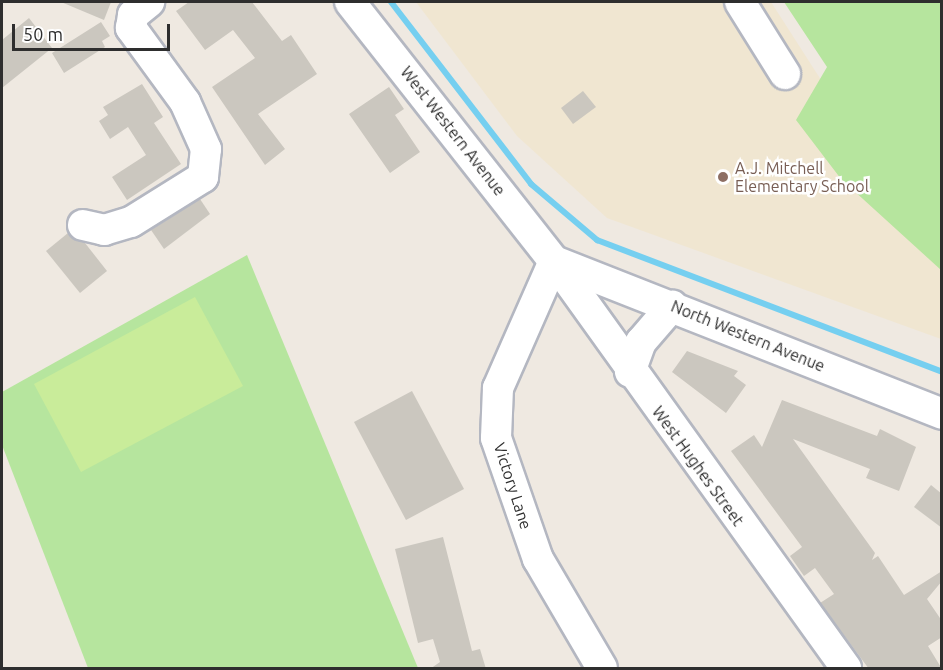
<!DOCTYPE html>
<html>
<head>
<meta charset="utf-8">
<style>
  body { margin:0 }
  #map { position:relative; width:943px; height:670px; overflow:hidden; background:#efe9e1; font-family:Ubuntu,sans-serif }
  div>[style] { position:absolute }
  .education>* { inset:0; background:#f0e6d1 }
  .green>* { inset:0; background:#b6e59e }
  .pitch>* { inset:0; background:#c9ec9a }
  .stream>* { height:6px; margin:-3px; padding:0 3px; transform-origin:3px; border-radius:3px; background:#75cff0 }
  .building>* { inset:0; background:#cbc7bf }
  .roads { filter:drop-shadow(2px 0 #b4b7c1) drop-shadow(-2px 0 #b4b7c1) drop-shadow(0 2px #b4b7c1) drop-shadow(0 -2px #b4b7c1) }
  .minor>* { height:30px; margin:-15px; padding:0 15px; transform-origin:15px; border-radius:15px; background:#fff }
  .dots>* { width:16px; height:16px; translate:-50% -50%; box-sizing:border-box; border:3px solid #fff; border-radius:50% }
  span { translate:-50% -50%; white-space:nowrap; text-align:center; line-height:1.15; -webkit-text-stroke:5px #fff; paint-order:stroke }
  .street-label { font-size:16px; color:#2e2e2e }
  .education-label { font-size:16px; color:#785e54 }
  .left { translate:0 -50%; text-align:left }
  .frame { position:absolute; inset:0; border:3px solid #2e2e2e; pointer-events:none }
  .scale { position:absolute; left:12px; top:24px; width:158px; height:27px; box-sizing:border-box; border:3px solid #2e2e2e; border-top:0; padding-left:8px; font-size:18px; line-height:21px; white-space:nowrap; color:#2e2e2e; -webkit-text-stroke:4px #fff; paint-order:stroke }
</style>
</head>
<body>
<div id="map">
  <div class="education">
    <div style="clip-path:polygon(416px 2px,771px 2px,941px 267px,941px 339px,607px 218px,517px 136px)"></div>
  </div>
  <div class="green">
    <div style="clip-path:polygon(784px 2px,941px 2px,941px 270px,841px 179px,796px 120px,827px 67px)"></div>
    <div style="clip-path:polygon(247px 255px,418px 668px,88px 668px,2px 445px,2px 392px)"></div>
  </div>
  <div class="pitch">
    <div style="clip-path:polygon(195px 297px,243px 386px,81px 472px,34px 384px)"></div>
  </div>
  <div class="stream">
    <div style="left:391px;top:2px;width:230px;rotate:52.4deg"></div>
    <div style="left:531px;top:184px;width:87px;rotate:40.3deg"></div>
    <div style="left:597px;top:240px;width:369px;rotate:20.9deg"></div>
  </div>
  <div class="building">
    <div style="clip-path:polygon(61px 2px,111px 2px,104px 20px)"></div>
    <div style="clip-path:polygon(189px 2px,252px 2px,282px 41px,291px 35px,317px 74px,258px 114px,285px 149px,265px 165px,212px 87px,255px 58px,233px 30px,205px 50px,176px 11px)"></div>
    <div style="clip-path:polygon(29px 18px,52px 48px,2px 88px,2px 40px)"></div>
    <div style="clip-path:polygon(101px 22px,110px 36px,102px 41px,105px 47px,64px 73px,52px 53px)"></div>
    <div style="clip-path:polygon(142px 84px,163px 117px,154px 123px,181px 164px,127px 200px,112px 177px,146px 155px,128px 127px,110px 139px,99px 121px,108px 115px,103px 107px)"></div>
    <div style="clip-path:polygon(389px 87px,404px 109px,395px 115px,420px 152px,390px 173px,349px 114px)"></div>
    <div style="clip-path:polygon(583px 91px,596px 107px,573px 124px,561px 108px)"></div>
    <div style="clip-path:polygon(200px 199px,210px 214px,164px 249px,151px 230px)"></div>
    <div style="clip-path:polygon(68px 233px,85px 243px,107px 271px,80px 293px,46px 251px)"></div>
    <div style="clip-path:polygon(687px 351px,738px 371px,734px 376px,746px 385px,726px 413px,672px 372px)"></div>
    <div style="clip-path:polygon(412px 391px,464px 489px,406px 520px,354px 422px)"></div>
    <div style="clip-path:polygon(782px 400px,877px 436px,880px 429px,916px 447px,899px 491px,866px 478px,870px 469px,793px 439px,875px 553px,872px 560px,878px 556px,904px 595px,942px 571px,942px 581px,927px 599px,942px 621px,942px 637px,928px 646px,942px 669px,869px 669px,820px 603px,834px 594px,815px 568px,804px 576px,790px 556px,802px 547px,731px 451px,754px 435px,762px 447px)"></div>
    <div style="clip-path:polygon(931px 485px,942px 494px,942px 528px,914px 507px)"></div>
    <div style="clip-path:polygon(443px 537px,472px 651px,480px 649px,486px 669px,430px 669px,440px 662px,433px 639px,418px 643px,395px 549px)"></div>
  </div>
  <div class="roads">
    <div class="minor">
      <div style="left:350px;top:2px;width:330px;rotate:51.8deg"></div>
      <div style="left:554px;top:261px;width:501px;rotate:54.34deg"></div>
      <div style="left:740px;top:2px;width:85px;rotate:58deg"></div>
      <div style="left:83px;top:225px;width:22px;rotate:13deg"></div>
      <div style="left:104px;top:230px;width:28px;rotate:-17deg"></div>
      <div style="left:131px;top:222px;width:85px;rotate:-32deg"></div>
      <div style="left:203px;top:177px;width:28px;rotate:-84deg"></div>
      <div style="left:206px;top:149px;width:51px;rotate:-114.1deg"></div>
      <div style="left:185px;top:102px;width:92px;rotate:-126.1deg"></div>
      <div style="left:131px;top:28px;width:13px;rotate:-81deg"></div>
      <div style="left:133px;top:15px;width:21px;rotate:-39deg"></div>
      <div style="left:554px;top:261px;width:139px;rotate:113.8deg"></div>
      <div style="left:498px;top:388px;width:50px;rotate:92.3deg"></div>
      <div style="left:496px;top:438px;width:128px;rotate:70.9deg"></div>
      <div style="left:538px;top:559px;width:126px;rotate:59.6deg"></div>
      <div style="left:554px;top:261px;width:417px;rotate:21.5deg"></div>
      <div style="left:630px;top:372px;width:32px;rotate:-70deg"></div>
      <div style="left:641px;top:342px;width:48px;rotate:-49.3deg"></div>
    </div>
  </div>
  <div class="dots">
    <div style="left:723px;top:177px;background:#8d6e63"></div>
  </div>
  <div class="street-label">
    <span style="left:453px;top:131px;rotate:52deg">West Western Avenue</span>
    <span style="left:748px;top:336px;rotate:22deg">North Western Avenue</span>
    <span style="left:698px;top:466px;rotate:54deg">West Hughes Street</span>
    <span style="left:513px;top:486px;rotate:72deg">Victory Lane</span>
  </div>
  <div class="education-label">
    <span class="left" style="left:735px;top:177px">A.J. Mitchell<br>Elementary School</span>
  </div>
  <div class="frame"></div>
  <div class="scale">50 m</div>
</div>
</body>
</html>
